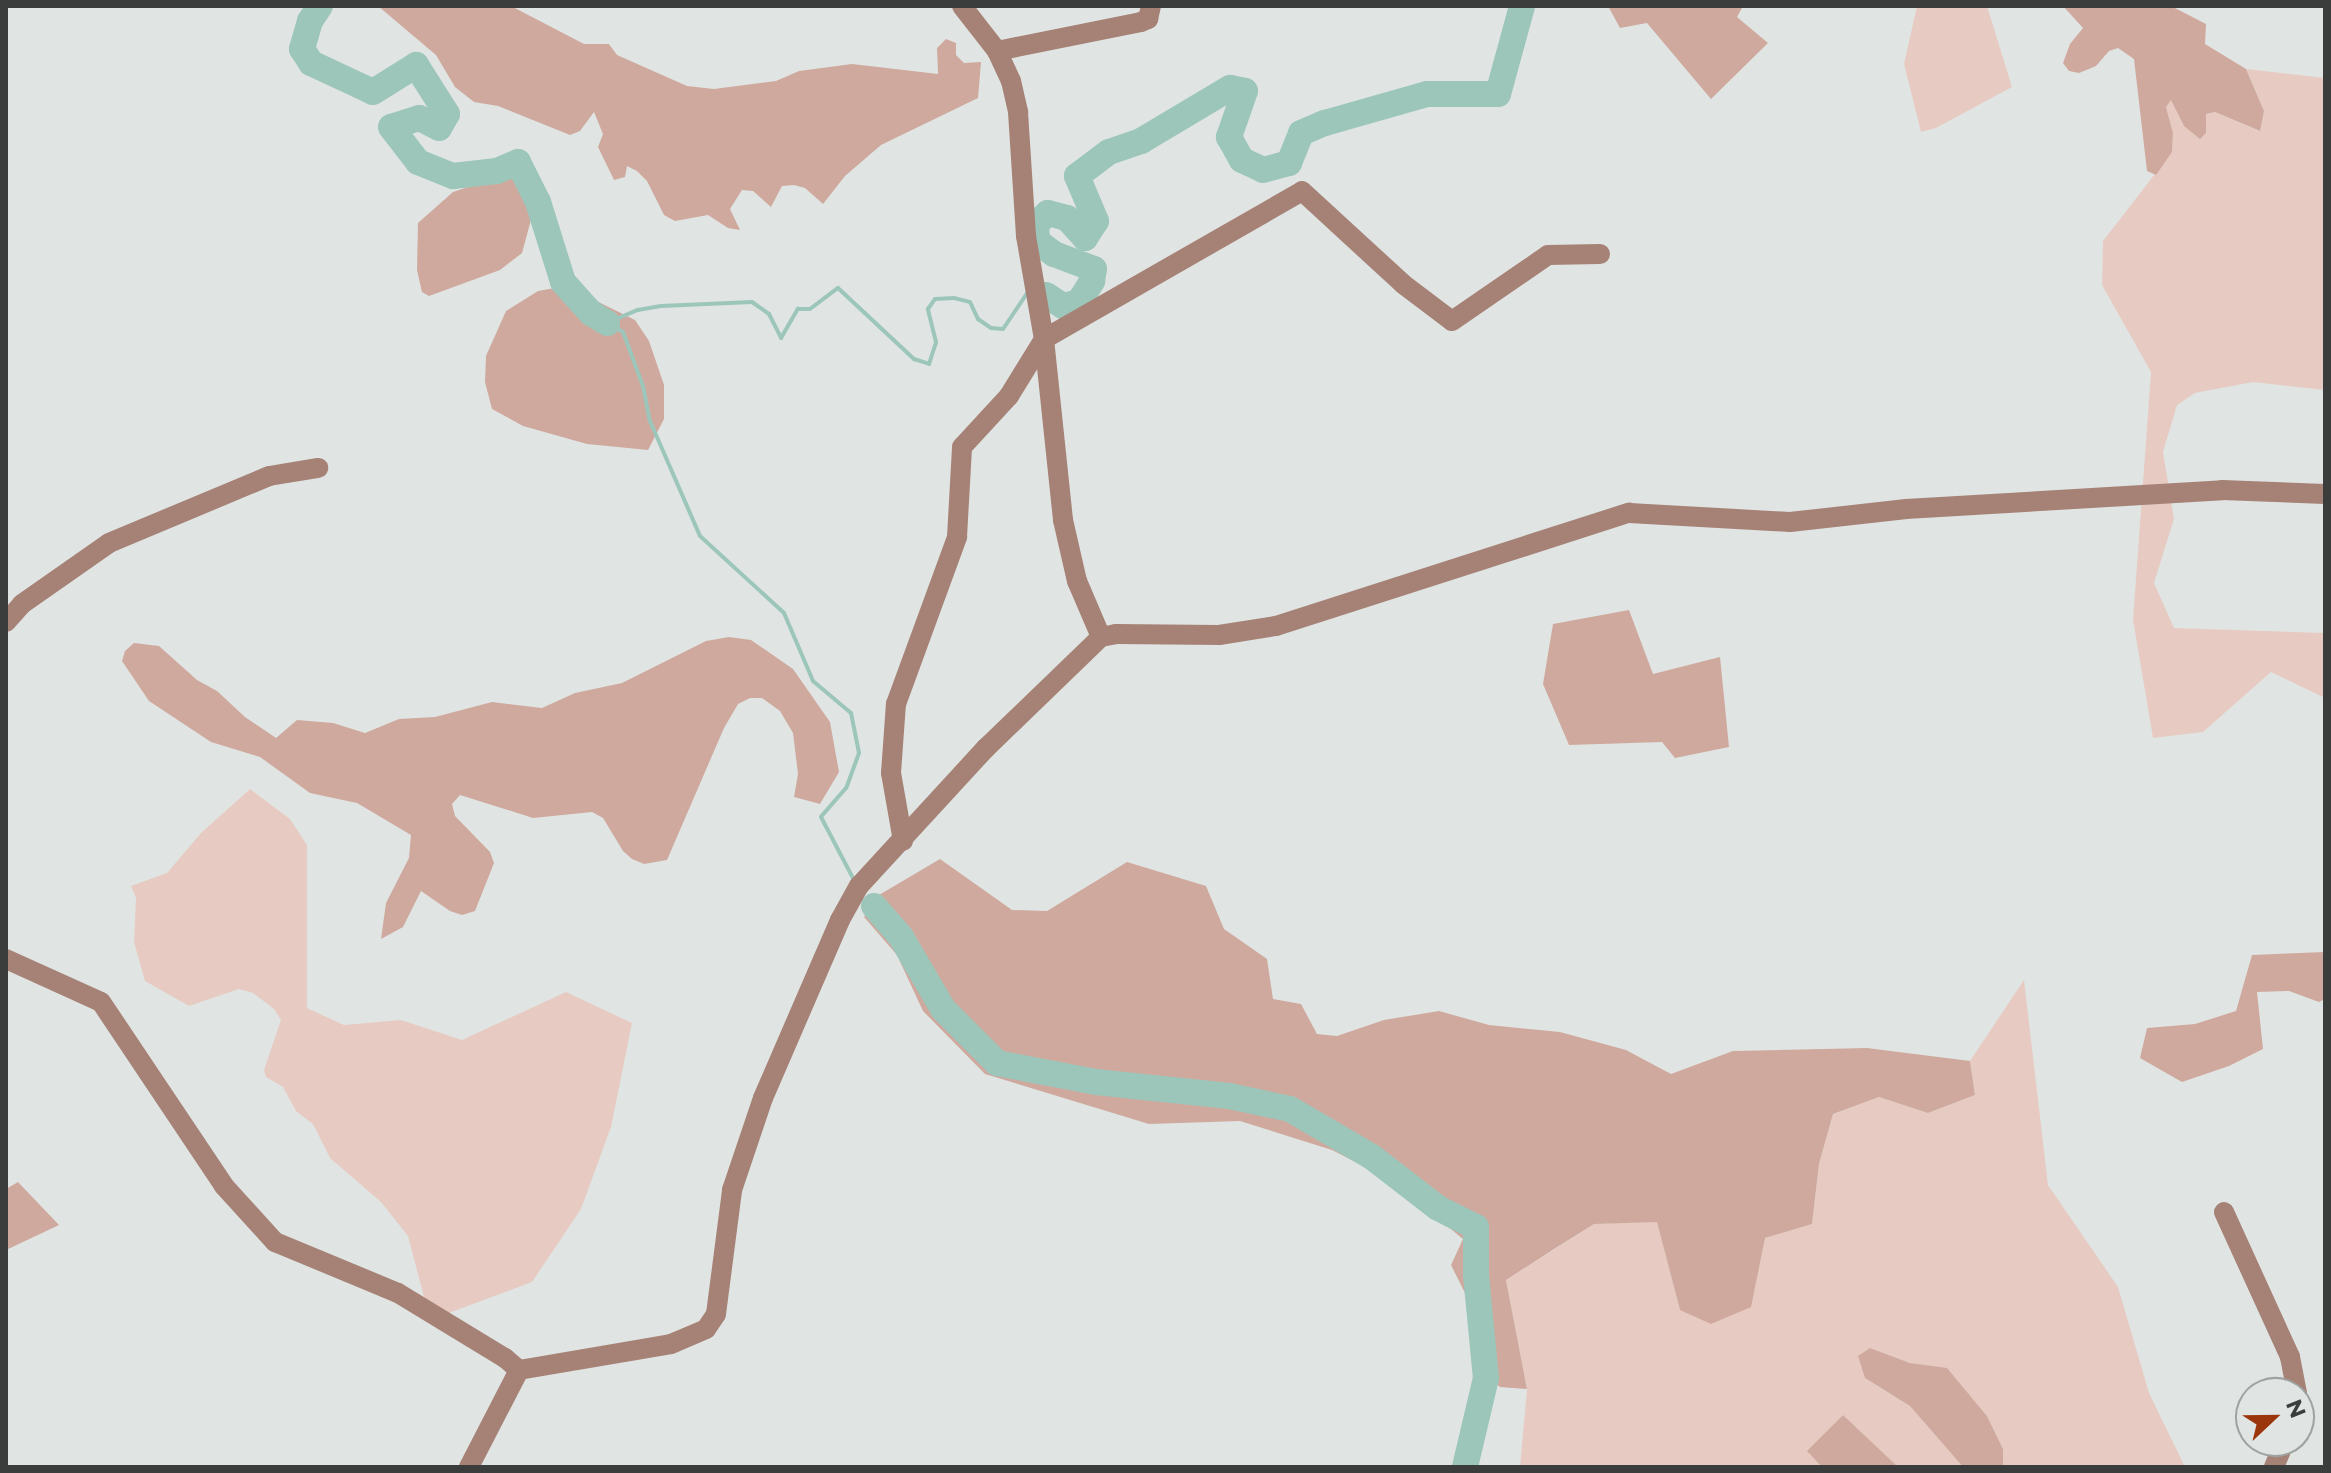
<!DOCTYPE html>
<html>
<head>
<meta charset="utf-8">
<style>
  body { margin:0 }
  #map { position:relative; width:2331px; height:1473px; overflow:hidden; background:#e0e5e4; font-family:Montserrat,sans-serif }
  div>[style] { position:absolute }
  .green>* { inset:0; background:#e7cbc2 }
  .forest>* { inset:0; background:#cfa99d }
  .stream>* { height:4px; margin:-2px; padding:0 2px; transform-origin:2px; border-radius:2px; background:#9dc6bb }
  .river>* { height:26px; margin:-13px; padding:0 13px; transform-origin:13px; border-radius:13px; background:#9dc6bb }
  .minor>* { height:20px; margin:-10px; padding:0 10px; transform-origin:10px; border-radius:10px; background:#a68276 }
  span { translate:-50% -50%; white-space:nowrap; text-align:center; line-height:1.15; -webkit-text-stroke:8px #e0e5e4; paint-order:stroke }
  .frame { position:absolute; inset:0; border:8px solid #3b3d3d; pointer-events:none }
  .north { position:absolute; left:2235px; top:1377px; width:80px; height:80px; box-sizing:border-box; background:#e0e5e4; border:2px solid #9ea2a1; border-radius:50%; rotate:68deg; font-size:22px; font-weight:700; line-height:32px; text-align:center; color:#3b3d3d }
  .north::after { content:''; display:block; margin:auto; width:28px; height:36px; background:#9b350b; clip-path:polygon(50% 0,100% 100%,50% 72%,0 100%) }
</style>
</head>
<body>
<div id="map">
  <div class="green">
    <div style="clip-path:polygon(1917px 6px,1987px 6px,2012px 87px,1936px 128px,1921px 132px,1904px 64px)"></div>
    <div style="clip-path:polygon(2246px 69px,2325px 78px,2325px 390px,2253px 382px,2195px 393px,2177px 405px,2163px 452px,2174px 519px,2154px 583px,2174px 628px,2325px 633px,2325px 698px,2271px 672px,2203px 732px,2153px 738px,2133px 620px,2151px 372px,2102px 285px,2103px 241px,2172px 152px,2173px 133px,2166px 107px,2171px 99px,2184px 126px,2206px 133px,2206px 114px,2215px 112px,2259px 131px,2264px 111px)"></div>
    <div style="clip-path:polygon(250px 789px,290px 819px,307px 845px,307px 1008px,344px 1025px,401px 1020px,462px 1040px,566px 992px,632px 1023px,611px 1127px,581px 1209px,532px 1282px,430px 1320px,408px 1236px,381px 1202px,330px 1158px,313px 1124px,296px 1111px,283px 1087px,266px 1077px,264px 1070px,281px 1020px,274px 1009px,253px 993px,239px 989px,189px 1006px,145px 981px,134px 942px,136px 898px,131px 886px,167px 873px,201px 833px)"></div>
    <div style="clip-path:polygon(2024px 980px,2048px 1185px,2118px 1287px,2149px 1393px,2185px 1467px,2003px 1467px,2003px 1449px,1987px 1416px,1947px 1369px,1910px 1363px,1870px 1348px,1865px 1378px,1910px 1406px,1963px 1467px,1898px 1467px,1843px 1415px,1808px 1451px,1822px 1467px,1520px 1467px,1527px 1389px,1506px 1280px,1594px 1224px,1657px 1221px,1680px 1310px,1765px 1238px,1812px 1224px,1819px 1164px,1833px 1114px,1879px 1097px,1928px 1113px,1975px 1095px,1970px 1061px)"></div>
  </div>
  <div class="forest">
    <div style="clip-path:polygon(378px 6px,511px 6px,584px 44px,609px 44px,617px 55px,687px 86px,714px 89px,776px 81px,799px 71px,852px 64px,938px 74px,937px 48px,946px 39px,956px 43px,956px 55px,964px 63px,981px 62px,978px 98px,881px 145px,845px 176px,823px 204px,805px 188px,794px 185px,782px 186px,771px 207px,753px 191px,742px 190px,730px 209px,740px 230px,728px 228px,708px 215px,675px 221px,664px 215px,647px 181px,637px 171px,627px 166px,625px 177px,614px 180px,598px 147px,603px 134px,594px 112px,580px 131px,570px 135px,498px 106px,474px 102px,455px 87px,436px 55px)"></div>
    <div style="clip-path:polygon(1608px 6px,1743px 6px,1737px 17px,1768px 43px,1711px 99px,1647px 23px,1620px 28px)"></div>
    <div style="clip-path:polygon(2063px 6px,2171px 6px,2206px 24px,2205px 44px,2246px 69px,2264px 111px,2260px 131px,2215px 112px,2206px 114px,2206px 133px,2200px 139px,2184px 126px,2171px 100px,2166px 107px,2173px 133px,2172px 152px,2156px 175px,2147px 171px,2134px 59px,2118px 48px,2109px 51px,2096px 66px,2079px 73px,2069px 71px,2063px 63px,2070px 44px,2083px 28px)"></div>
    <div style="clip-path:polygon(507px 174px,519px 179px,532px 216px,522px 253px,500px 270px,429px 296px,422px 292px,417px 270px,418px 223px,453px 192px)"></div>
    <div style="clip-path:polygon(566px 286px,635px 320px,649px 341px,664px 385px,664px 419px,648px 450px,587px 444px,523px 426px,492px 409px,485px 382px,486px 356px,506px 311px,538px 291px)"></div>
    <div style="clip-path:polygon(1629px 610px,1653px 674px,1720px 657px,1729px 747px,1675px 758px,1662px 742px,1569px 745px,1543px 684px,1553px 624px)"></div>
    <div style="clip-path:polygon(729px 637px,751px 640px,793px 669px,830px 722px,839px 772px,820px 804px,794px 797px,798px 774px,793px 733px,780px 711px,762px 698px,750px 698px,738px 704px,724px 728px,667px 860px,644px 864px,632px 859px,623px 851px,603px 818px,592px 812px,533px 818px,460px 795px,452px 804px,455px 816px,490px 852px,494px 863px,475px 911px,462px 915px,450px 911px,421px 891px,403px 927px,381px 939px,386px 903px,409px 858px,411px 835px,357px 803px,310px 793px,260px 757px,211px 742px,149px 701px,122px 661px,125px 651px,134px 643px,159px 646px,197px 680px,217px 691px,245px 717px,276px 738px,297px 720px,333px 723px,365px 733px,399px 719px,435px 717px,492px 702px,542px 708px,575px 693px,622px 683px,706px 641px)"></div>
    <div style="clip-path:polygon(940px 859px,1012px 910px,1047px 911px,1127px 862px,1206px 886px,1224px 929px,1267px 959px,1273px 999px,1301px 1004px,1317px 1034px,1337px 1036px,1384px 1020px,1439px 1011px,1489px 1025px,1560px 1032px,1626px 1050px,1671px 1074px,1733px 1051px,1867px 1048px,1970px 1061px,1975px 1095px,1928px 1113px,1879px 1097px,1833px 1114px,1819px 1164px,1812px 1224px,1765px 1238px,1751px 1307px,1711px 1324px,1680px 1310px,1657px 1222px,1594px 1224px,1554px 1249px,1506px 1280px,1527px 1389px,1500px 1387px,1473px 1364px,1466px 1295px,1451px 1265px,1463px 1239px,1391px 1180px,1332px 1150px,1240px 1121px,1149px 1124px,985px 1074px,923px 1011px,897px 955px,864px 917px,879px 895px)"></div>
    <div style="clip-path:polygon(2325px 952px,2325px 999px,2319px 1002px,2289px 991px,2257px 992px,2263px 1049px,2229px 1066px,2182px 1082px,2140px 1058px,2147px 1028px,2195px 1024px,2236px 1011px,2252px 955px)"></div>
    <div style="clip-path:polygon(18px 1182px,59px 1225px,6px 1250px,6px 1189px)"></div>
    <div style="clip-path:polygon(1870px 1348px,1910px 1363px,1947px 1368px,1987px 1416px,2003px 1449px,2003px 1467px,1963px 1467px,1910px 1406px,1865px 1378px,1858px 1356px)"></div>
    <div style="clip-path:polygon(1843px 1415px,1896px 1465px,1898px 1467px,1822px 1467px,1807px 1451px)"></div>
  </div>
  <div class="stream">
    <div style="left:607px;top:323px;width:18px;rotate:29deg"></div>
    <div style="left:623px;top:332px;width:58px;rotate:69.7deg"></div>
    <div style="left:643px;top:386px;width:36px;rotate:79deg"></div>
    <div style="left:650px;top:421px;width:125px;rotate:66.5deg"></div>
    <div style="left:700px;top:536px;width:114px;rotate:42.5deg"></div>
    <div style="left:784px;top:613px;width:74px;rotate:66.9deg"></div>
    <div style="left:813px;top:681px;width:50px;rotate:40.1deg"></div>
    <div style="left:851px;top:713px;width:41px;rotate:78.7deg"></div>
    <div style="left:859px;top:753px;width:37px;rotate:110deg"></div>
    <div style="left:846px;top:788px;width:38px;rotate:131deg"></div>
    <div style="left:821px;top:817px;width:73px;rotate:62.4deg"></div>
    <div style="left:607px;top:323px;width:34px;rotate:-23deg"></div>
    <div style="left:638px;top:310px;width:23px;rotate:-10deg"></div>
    <div style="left:661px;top:306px;width:91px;rotate:-2.5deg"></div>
    <div style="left:752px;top:302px;width:21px;rotate:35deg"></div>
    <div style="left:769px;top:314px;width:27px;rotate:63deg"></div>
    <div style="left:781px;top:338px;width:34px;rotate:-60deg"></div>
    <div style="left:798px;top:309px;width:12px"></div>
    <div style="left:810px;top:309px;width:35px;rotate:-37deg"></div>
    <div style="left:838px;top:288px;width:104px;rotate:43.1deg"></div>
    <div style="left:914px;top:359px;width:16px;rotate:18deg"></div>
    <div style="left:929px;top:364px;width:23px;rotate:-72deg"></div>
    <div style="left:936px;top:342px;width:34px;rotate:-104deg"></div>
    <div style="left:928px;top:309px;width:12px;rotate:-55deg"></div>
    <div style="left:935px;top:299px;width:19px;rotate:-3deg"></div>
    <div style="left:954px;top:298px;width:16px;rotate:14deg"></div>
    <div style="left:970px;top:302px;width:19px;rotate:65deg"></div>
    <div style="left:978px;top:319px;width:16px;rotate:35deg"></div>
    <div style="left:991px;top:328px;width:12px;rotate:5deg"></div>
    <div style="left:1003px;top:329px;width:45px;rotate:-56deg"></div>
  </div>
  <div class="river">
    <div style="left:320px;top:6px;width:18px;rotate:124deg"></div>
    <div style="left:310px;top:21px;width:29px;rotate:106deg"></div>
    <div style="left:302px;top:49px;width:17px;rotate:57deg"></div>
    <div style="left:311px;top:63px;width:68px;rotate:25.1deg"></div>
    <div style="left:373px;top:92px;width:51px;rotate:-32.1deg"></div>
    <div style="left:416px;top:65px;width:58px;rotate:57.7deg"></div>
    <div style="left:447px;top:114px;width:16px;rotate:120deg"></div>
    <div style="left:439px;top:128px;width:22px;rotate:-153deg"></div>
    <div style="left:419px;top:118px;width:29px;rotate:162deg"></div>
    <div style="left:391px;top:127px;width:44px;rotate:52.4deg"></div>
    <div style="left:418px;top:162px;width:38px;rotate:22deg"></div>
    <div style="left:453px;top:176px;width:44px;rotate:-6.5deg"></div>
    <div style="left:497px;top:171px;width:23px;rotate:-23deg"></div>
    <div style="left:518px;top:162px;width:45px;rotate:63.4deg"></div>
    <div style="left:538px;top:202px;width:84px;rotate:72.6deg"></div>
    <div style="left:563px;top:282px;width:42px;rotate:47.9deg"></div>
    <div style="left:591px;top:313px;width:19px;rotate:32deg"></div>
    <div style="left:1046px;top:295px;width:20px;rotate:33deg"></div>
    <div style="left:1063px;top:306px;width:16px;rotate:-14deg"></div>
    <div style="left:1079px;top:302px;width:25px;rotate:-58deg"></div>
    <div style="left:1092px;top:281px;width:12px;rotate:-81deg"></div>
    <div style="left:1094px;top:269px;width:43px;rotate:-159.4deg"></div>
    <div style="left:1054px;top:254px;width:21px;rotate:-143deg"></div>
    <div style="left:1037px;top:241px;width:17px;rotate:-93deg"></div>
    <div style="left:1036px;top:224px;width:16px;rotate:-43deg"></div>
    <div style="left:1048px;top:213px;width:20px;rotate:15deg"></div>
    <div style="left:1067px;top:218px;width:27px;rotate:48deg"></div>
    <div style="left:1085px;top:238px;width:20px;rotate:-57deg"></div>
    <div style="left:1096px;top:221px;width:49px;rotate:-112.9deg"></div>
    <div style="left:1077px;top:176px;width:40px;rotate:-37deg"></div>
    <div style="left:1109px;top:152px;width:34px;rotate:-19deg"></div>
    <div style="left:1141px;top:141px;width:104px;rotate:-30.8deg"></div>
    <div style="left:1230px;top:88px;width:15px;rotate:11deg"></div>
    <div style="left:1245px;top:91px;width:49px;rotate:109.2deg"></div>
    <div style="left:1229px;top:137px;width:26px;rotate:61deg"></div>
    <div style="left:1242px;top:160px;width:23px;rotate:25deg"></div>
    <div style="left:1263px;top:170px;width:27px;rotate:-15deg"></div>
    <div style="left:1289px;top:163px;width:32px;rotate:-68deg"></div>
    <div style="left:1301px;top:133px;width:26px;rotate:-23deg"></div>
    <div style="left:1325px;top:123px;width:106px;rotate:-15.9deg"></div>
    <div style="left:1427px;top:94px;width:71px"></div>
    <div style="left:1498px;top:94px;width:91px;rotate:-74.7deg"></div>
    <div style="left:874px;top:906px;width:41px;rotate:48.9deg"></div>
    <div style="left:901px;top:937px;width:83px;rotate:59.7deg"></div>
    <div style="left:943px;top:1009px;width:76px;rotate:45deg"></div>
    <div style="left:997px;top:1063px;width:101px;rotate:10.9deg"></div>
    <div style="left:1096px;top:1082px;width:134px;rotate:6deg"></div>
    <div style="left:1229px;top:1096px;width:62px;rotate:12deg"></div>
    <div style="left:1290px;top:1109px;width:95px;rotate:30.3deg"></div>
    <div style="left:1372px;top:1157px;width:83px;rotate:37.7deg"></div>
    <div style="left:1438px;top:1208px;width:42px;rotate:26.6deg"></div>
    <div style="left:1476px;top:1227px;width:48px;rotate:90deg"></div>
    <div style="left:1476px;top:1275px;width:103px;rotate:84.5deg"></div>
    <div style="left:1486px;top:1378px;width:91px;rotate:103.3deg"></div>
  </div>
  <div class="minor">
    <div style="left:962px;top:6px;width:57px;rotate:52.1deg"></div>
    <div style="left:997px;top:51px;width:33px;rotate:65deg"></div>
    <div style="left:1011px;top:81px;width:32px;rotate:77deg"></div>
    <div style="left:1018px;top:112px;width:124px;rotate:86.3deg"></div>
    <div style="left:1026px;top:236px;width:105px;rotate:80.1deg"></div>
    <div style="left:1044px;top:339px;width:182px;rotate:84deg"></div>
    <div style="left:1063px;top:520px;width:63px;rotate:77.1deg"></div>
    <div style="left:1077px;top:581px;width:61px;rotate:66.8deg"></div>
    <div style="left:997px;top:51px;width:147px;rotate:-11.4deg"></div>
    <div style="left:1141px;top:22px;width:8px;rotate:-23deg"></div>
    <div style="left:1148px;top:19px;width:13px;rotate:-77deg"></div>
    <div style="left:6px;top:622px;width:24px;rotate:-48deg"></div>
    <div style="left:22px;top:604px;width:106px;rotate:-35deg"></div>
    <div style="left:109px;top:543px;width:173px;rotate:-22.7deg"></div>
    <div style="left:269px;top:476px;width:50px;rotate:-9.3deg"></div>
    <div style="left:903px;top:841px;width:69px;rotate:-100deg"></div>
    <div style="left:891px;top:773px;width:69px;rotate:-85.9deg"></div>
    <div style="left:896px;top:704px;width:178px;rotate:-69.9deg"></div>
    <div style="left:957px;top:537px;width:90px;rotate:-86.8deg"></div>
    <div style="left:962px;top:447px;width:69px;rotate:-47.3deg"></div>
    <div style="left:1009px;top:396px;width:67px;rotate:-58.4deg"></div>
    <div style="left:1044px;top:339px;width:297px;rotate:-29.8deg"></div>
    <div style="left:1302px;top:191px;width:137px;rotate:42.6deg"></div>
    <div style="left:1403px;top:284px;width:61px;rotate:37.1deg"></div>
    <div style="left:1452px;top:321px;width:116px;rotate:-34.5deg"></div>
    <div style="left:1548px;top:255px;width:52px;rotate:-1.1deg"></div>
    <div style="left:6px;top:959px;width:104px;rotate:24.4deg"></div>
    <div style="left:101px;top:1002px;width:221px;rotate:56.2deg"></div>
    <div style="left:224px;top:1186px;width:76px;rotate:47.7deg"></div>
    <div style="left:275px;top:1242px;width:133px;rotate:22.5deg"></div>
    <div style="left:398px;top:1293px;width:125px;rotate:31.3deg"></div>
    <div style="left:505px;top:1358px;width:18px;rotate:41deg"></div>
    <div style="left:2224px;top:1212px;width:159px;rotate:65.5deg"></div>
    <div style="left:2290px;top:1357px;width:37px;rotate:79deg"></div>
    <div style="left:469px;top:1467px;width:109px;rotate:-62.7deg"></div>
    <div style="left:519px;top:1370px;width:154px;rotate:-9.7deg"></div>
    <div style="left:671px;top:1344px;width:38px;rotate:-23deg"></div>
    <div style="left:706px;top:1329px;width:18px;rotate:-56deg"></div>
    <div style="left:716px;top:1314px;width:125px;rotate:-82.6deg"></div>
    <div style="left:732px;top:1190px;width:97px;rotate:-71.4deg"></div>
    <div style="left:763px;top:1098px;width:194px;rotate:-66.6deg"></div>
    <div style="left:840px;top:920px;width:39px;rotate:-61deg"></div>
    <div style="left:859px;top:886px;width:188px;rotate:-47.4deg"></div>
    <div style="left:986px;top:748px;width:160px;rotate:-44deg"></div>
    <div style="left:1101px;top:637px;width:15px;rotate:-11deg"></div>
    <div style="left:1116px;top:634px;width:103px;rotate:0.6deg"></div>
    <div style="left:1219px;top:635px;width:58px;rotate:-9deg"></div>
    <div style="left:1276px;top:626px;width:371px;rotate:-17.8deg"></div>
    <div style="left:1629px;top:513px;width:161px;rotate:3.2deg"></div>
    <div style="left:1790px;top:522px;width:117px;rotate:-6.4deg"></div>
    <div style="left:1906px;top:509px;width:317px;rotate:-3.4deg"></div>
    <div style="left:2222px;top:490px;width:103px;rotate:2.2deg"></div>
    <div style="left:2274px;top:1467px;width:28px;rotate:-67deg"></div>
  </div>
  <div class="frame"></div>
  <div class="north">N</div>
</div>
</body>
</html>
